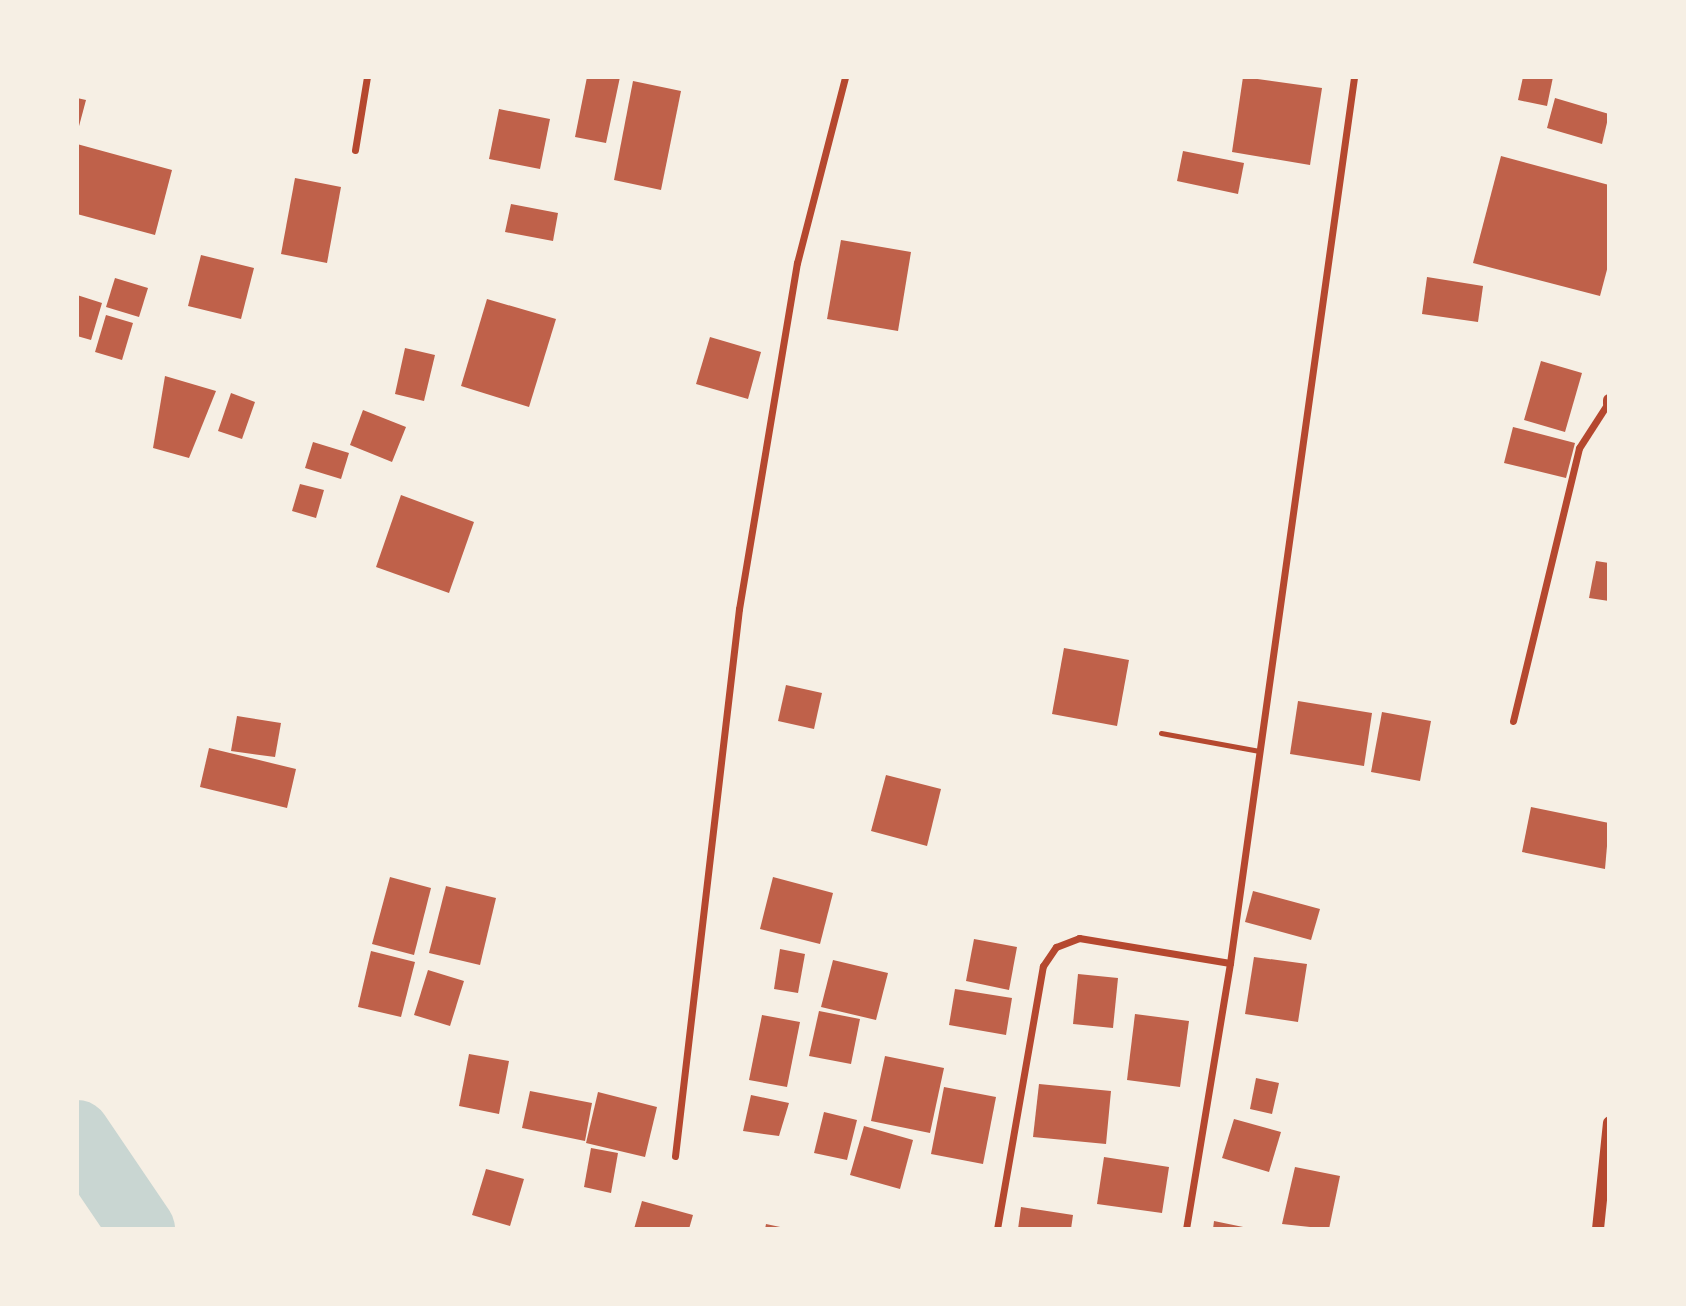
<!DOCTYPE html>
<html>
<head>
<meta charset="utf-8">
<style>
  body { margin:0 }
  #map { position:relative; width:1686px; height:1306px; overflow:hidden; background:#f6efe4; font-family:"PT Serif",serif }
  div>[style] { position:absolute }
  .river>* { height:66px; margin:-33px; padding:0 33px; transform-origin:33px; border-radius:33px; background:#c9d6d2 }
  .building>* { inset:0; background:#bf614a }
  .service>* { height:5px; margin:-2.5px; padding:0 2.5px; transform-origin:2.5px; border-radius:2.5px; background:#b5482f }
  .minor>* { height:7px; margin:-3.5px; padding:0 3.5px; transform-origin:3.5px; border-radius:3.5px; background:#b5482f }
  .tertiary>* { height:12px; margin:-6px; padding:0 6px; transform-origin:6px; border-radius:6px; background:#b5482f }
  span { translate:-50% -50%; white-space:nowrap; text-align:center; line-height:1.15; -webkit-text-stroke:7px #f6efe4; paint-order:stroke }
  .frame { position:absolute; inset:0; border:79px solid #f6efe4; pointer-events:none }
</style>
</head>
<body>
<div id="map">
  <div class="river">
    <div style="left:77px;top:1133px;width:116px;rotate:55.9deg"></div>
  </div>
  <div class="building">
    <div style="clip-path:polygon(587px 77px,620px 77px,606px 143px,575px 137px)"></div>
    <div style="clip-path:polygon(1243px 77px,1322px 88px,1310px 165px,1232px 152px)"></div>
    <div style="clip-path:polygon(1523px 77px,1553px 77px,1547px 106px,1518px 100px)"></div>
    <div style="clip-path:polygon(633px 81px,681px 91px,661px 190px,614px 180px)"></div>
    <div style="clip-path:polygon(77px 98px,86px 100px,78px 130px,77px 130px)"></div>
    <div style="clip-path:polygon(1555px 98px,1609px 114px,1602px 144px,1547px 128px)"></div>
    <div style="clip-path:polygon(499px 109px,550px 119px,540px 169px,489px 159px)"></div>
    <div style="clip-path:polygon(77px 144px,172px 170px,155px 235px,77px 214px)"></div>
    <div style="clip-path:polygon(1183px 151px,1244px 163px,1238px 194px,1177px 181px)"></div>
    <div style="clip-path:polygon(1501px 156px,1609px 185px,1609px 262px,1600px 296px,1473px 263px)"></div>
    <div style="clip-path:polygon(295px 178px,341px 187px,327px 263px,281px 254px)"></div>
    <div style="clip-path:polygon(511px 204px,558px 213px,553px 241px,505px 232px)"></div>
    <div style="clip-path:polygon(841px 240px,911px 252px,898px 331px,827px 319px)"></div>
    <div style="clip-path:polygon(201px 255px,254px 268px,241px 319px,188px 306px)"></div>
    <div style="clip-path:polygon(1427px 277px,1483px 286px,1478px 322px,1422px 314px)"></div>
    <div style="clip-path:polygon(115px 278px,148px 288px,139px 317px,106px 307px)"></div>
    <div style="clip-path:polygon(77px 295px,102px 303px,91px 340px,77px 336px)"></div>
    <div style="clip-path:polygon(487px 299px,556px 319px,529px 407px,461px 386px)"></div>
    <div style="clip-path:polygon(106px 315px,133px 323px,122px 360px,95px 352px)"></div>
    <div style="clip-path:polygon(710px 337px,761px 352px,748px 399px,696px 384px)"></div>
    <div style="clip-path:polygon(405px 348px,435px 355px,424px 401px,395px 394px)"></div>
    <div style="clip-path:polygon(1541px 361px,1582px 373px,1565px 432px,1524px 420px)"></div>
    <div style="clip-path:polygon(165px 376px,216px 391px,189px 458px,153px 448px)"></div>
    <div style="clip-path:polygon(231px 393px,255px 402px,242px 439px,218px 431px)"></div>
    <div style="clip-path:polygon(363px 410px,406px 427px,392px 462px,350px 445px)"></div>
    <div style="clip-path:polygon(1513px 427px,1575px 443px,1566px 478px,1504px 463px)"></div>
    <div style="clip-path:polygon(313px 442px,349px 453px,341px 479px,305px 468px)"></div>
    <div style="clip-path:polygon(300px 484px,324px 490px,316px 518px,292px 511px)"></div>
    <div style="clip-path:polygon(401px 495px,474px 522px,449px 593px,376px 567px)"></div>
    <div style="clip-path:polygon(1596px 561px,1609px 563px,1609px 601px,1589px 598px)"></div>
    <div style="clip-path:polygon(1064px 648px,1129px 660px,1117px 726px,1052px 714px)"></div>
    <div style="clip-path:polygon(786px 685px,822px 693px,814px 729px,778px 721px)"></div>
    <div style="clip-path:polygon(1298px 701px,1372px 713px,1364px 766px,1290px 754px)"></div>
    <div style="clip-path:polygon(1382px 712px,1431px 721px,1420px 781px,1371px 772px)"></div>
    <div style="clip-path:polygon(237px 716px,281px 723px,275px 757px,231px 751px)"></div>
    <div style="clip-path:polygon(209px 748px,296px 769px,287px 808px,200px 787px)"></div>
    <div style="clip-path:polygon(886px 775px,941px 789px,927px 846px,871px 831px)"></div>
    <div style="clip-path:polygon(1531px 807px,1609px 823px,1605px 869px,1522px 852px)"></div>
    <div style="clip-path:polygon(390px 877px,431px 888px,414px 955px,372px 944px)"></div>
    <div style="clip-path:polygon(773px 877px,833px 893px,820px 944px,760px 929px)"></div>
    <div style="clip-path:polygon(446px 886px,496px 898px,480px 965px,429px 953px)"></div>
    <div style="clip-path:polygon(1253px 891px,1320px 909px,1311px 940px,1245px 922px)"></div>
    <div style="clip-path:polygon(974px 939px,1017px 947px,1009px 990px,966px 981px)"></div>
    <div style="clip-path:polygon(780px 949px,805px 954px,798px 993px,774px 989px)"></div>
    <div style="clip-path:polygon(371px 951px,415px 962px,401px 1017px,358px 1007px)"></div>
    <div style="clip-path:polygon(1254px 957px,1307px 964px,1298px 1022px,1245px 1014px)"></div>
    <div style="clip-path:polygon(833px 960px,888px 973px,876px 1020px,821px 1007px)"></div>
    <div style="clip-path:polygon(428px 970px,464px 981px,450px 1026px,414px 1015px)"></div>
    <div style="clip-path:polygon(1078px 974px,1118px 978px,1113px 1028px,1073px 1024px)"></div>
    <div style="clip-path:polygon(955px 989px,1012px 998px,1006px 1035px,949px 1025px)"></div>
    <div style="clip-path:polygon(819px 1011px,860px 1019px,851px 1064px,809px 1056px)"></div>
    <div style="clip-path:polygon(1135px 1014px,1189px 1021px,1180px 1087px,1127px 1080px)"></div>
    <div style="clip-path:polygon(762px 1015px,800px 1022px,787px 1087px,749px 1080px)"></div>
    <div style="clip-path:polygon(469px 1054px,509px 1061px,499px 1114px,459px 1106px)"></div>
    <div style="clip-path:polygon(885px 1056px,944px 1068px,930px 1133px,871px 1121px)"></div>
    <div style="clip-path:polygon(1256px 1078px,1279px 1083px,1272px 1114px,1250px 1109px)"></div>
    <div style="clip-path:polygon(1039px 1084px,1111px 1091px,1106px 1144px,1033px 1137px)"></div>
    <div style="clip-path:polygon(944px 1087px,996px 1097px,983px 1164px,931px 1154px)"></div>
    <div style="clip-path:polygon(530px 1091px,592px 1103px,585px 1141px,522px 1128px)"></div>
    <div style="clip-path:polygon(598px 1092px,657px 1107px,645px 1157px,586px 1143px)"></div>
    <div style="clip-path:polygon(751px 1095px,789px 1103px,779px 1136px,743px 1131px)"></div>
    <div style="clip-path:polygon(824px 1112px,857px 1120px,847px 1160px,814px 1153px)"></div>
    <div style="clip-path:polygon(1234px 1119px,1281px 1132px,1269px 1172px,1222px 1158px)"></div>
    <div style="clip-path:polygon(864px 1126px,913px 1140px,900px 1189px,850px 1175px)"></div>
    <div style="clip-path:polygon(591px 1148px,618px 1153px,611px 1193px,584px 1187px)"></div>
    <div style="clip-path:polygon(1104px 1157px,1169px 1167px,1162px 1213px,1097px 1204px)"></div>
    <div style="clip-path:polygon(1295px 1167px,1340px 1176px,1329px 1229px,1282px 1224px)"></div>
    <div style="clip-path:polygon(486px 1169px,524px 1179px,510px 1226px,472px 1215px)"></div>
    <div style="clip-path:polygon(642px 1201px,693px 1215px,689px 1229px,634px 1229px)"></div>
    <div style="clip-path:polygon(1021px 1207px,1073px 1215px,1071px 1229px,1018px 1229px)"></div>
    <div style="clip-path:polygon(1214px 1221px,1248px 1228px,1248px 1229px,1213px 1229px)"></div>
    <div style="clip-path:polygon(766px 1224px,785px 1228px,785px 1229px,765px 1229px)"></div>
  </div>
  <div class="service">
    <div style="left:1161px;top:733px;width:100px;rotate:10.4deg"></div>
  </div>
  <div class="minor">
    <div style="left:355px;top:150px;width:74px;rotate:-80.7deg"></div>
    <div style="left:1513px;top:721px;width:281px;rotate:-76.4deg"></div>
    <div style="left:1579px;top:448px;width:54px;rotate:-57.2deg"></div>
    <div style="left:675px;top:1156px;width:551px;rotate:-83.33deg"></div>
    <div style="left:739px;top:609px;width:351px;rotate:-80.5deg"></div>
    <div style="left:797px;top:263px;width:192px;rotate:-75.5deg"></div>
    <div style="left:997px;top:1229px;width:267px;rotate:-80.1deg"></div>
    <div style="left:1043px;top:966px;width:23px;rotate:-56deg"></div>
    <div style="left:1056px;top:947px;width:25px;rotate:-21deg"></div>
    <div style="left:1079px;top:938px;width:153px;rotate:9.4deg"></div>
    <div style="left:1186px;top:1229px;width:270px;rotate:-80.6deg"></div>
    <div style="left:1230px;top:963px;width:895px;rotate:-82.03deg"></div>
  </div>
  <div class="tertiary">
    <div style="left:1609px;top:400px;width:4px;rotate:90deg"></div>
    <div style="left:1598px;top:1229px;width:107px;rotate:-84.1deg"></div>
  </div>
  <div class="frame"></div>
</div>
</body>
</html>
